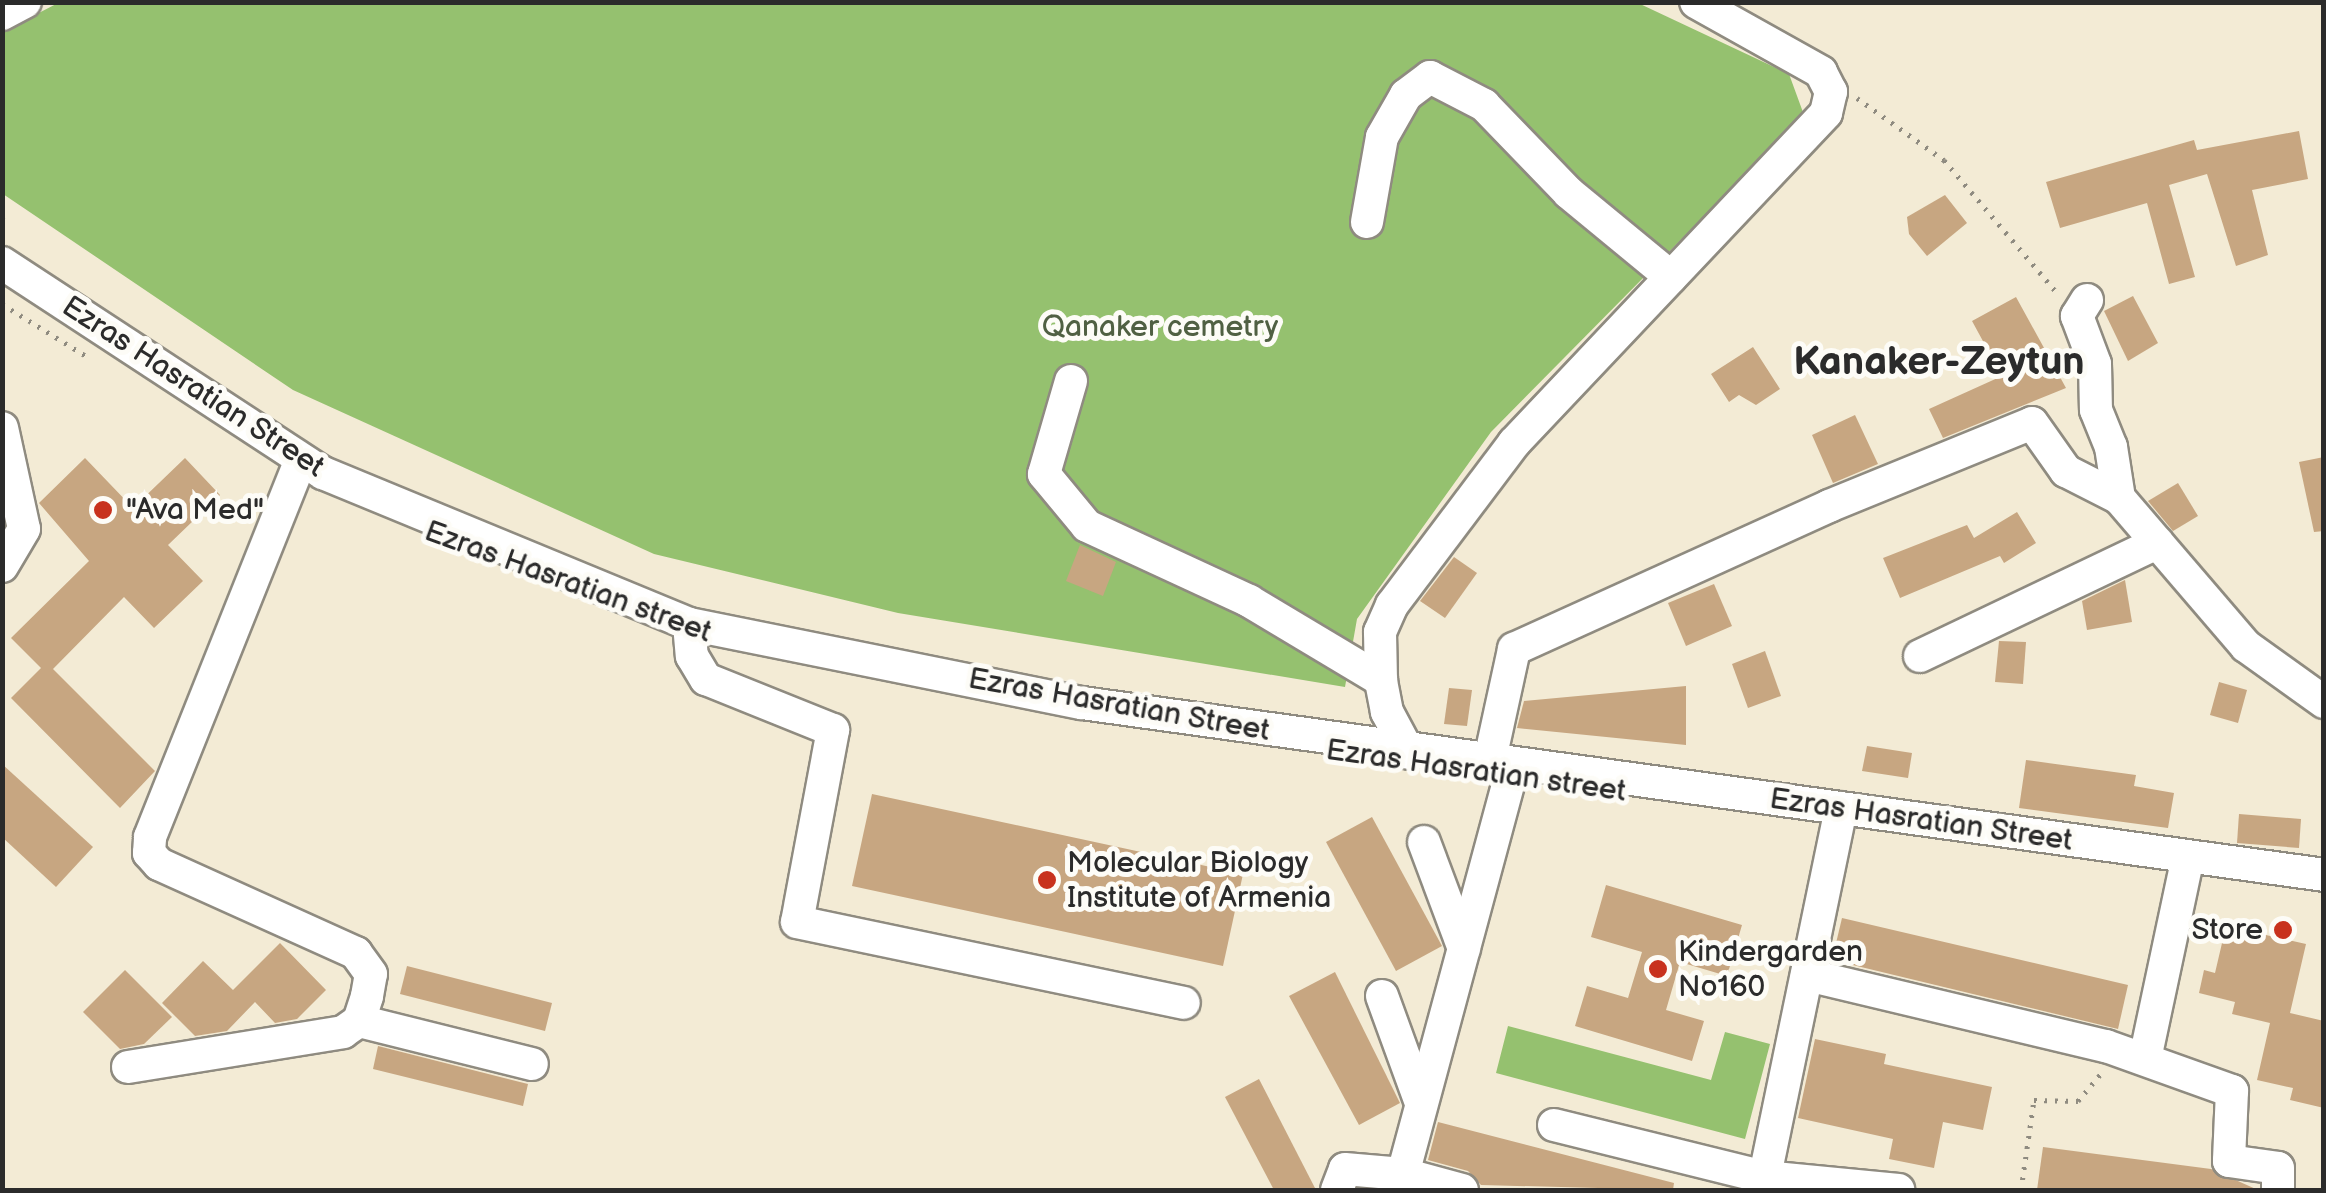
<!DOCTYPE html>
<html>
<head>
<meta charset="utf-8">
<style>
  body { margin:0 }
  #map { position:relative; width:2326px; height:1193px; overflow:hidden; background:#f3ebd5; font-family:"Balsamiq Sans",sans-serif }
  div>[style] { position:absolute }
  .green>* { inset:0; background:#95c16f }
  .building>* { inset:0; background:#c7a681 }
  .path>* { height:5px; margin-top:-2.5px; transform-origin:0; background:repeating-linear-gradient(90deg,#8f8b80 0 2.5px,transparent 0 10.5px) }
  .roads { filter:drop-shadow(2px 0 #8f8b80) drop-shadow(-2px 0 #8f8b80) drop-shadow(0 2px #8f8b80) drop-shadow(0 -2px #8f8b80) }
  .minor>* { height:32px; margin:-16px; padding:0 16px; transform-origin:16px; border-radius:16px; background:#fff }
  .dots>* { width:28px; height:28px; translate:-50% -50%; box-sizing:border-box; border:5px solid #fdfcf7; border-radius:50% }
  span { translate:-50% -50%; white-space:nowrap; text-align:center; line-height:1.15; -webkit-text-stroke:10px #fdfcf7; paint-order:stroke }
  .park-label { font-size:30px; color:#506043 }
  .street-label { font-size:30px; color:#2b2b2b }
  .poi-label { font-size:30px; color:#2b2b2b }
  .left { translate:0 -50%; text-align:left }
  .right { translate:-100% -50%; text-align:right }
  .district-label { font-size:40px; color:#2b2b2b; font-weight:700 }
  .frame { position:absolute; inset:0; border:5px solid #2b2b2b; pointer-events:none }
</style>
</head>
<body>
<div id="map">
  <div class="green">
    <div style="clip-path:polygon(60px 2px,1638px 3px,1789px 74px,1804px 115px,1491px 432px,1357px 619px,1345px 687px,898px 613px,654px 554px,293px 390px,3px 194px,2px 32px)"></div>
    <div style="clip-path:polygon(1508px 1026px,1711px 1080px,1725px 1032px,1770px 1044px,1745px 1139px,1496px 1073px)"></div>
  </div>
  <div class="building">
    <div style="clip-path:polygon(2299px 131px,2308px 179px,2252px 190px,2268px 255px,2236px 266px,2207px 174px,2169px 185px,2195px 277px,2169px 284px,2147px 203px,2060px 228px,2046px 182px,2194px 140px,2197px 150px)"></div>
    <div style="clip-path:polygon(1945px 195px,1967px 223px,1927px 256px,1909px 234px,1907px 217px)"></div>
    <div style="clip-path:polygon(2133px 296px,2158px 343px,2128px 361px,2104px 311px)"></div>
    <div style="clip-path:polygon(2016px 297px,2066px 388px,1943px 438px,1929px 409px,2002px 376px,1972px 321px)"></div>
    <div style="clip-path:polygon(1753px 347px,1780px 389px,1756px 405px,1739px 395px,1729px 402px,1711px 374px)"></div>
    <div style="clip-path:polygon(1855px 415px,1878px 464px,1833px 483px,1812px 435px)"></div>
    <div style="clip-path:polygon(2324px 457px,2324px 531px,2314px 532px,2299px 462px)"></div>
    <div style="clip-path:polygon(85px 458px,133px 508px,185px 458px,220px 495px,168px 545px,203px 581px,154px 628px,124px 597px,53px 669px,155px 771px,120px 808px,11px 698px,41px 668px,11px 638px,89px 561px,39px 503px)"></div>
    <div style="clip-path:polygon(2178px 483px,2198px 516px,2173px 531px,2148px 501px)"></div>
    <div style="clip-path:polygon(2017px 512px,2036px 543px,2004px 563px,2000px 556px,1900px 598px,1883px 558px,1967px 525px,1974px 538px)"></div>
    <div style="clip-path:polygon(1080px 545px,1116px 562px,1103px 596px,1066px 581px)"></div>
    <div style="clip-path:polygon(1454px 557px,1477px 573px,1445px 618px,1420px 601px)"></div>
    <div style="clip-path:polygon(2125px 580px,2132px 622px,2087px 630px,2082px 601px)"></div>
    <div style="clip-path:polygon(1714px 584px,1732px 626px,1686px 646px,1668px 603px)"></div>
    <div style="clip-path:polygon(1999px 641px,2026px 642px,2023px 684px,1995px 682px)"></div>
    <div style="clip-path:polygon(1765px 651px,1781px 696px,1748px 708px,1732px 664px)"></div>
    <div style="clip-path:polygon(2219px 682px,2247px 690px,2238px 723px,2210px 715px)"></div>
    <div style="clip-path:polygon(1686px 686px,1686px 745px,1517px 728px,1524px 701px)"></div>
    <div style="clip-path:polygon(1449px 688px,1472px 690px,1467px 726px,1444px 724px)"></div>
    <div style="clip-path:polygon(1867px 746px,1912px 753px,1908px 778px,1862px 771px)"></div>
    <div style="clip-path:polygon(2026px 760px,2136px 775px,2134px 786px,2174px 793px,2168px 828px,2019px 808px)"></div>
    <div style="clip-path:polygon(2px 764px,93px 847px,56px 887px,2px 837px)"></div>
    <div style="clip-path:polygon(872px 794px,1243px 874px,1223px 966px,852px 886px)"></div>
    <div style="clip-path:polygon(2239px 814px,2301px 819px,2299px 848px,2237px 843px)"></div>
    <div style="clip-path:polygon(1372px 817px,1442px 946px,1396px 971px,1326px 842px)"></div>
    <div style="clip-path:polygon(1606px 885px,1742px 925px,1727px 976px,1680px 962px,1666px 1010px,1704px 1021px,1692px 1061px,1575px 1026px,1587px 986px,1628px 998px,1642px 952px,1591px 937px)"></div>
    <div style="clip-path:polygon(1842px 918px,2128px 985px,2118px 1029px,1832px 960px)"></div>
    <div style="clip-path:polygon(2226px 926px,2306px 944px,2290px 1013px,2324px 1021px,2324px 1108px,2290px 1100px,2293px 1088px,2257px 1080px,2270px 1023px,2232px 1014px,2235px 1002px,2199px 993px,2204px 970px,2215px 973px)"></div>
    <div style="clip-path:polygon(280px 943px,326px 990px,297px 1019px,275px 1023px,255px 1002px,227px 1031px,195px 1036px,162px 1003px,203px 961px,233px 990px)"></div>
    <div style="clip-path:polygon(407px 966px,552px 1003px,545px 1031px,400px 994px)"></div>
    <div style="clip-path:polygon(125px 970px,172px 1017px,144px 1044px,120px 1049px,83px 1012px)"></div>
    <div style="clip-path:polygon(1335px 972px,1400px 1103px,1359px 1125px,1289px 996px)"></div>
    <div style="clip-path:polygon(1815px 1039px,1886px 1054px,1884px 1064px,1992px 1087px,1983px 1130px,1943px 1122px,1934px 1168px,1889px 1159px,1893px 1139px,1798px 1118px)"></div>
    <div style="clip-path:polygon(378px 1046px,528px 1084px,523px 1106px,373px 1069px)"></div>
    <div style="clip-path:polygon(1259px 1079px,1316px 1190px,1274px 1190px,1225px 1097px)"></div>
    <div style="clip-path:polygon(1438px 1122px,1674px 1183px,1673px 1190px,1481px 1185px,1468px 1171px,1428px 1160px)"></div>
    <div style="clip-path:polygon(2043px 1147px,2211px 1169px,2258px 1190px,2037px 1190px)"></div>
  </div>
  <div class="path">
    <div style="left:1857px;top:98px;width:107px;rotate:35.5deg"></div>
    <div style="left:1944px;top:160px;width:177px;rotate:49.6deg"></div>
    <div style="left:2px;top:219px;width:5px;rotate:37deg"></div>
    <div style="left:2px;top:304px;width:102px;rotate:31.8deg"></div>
    <div style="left:2021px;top:1190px;width:91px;rotate:-81.8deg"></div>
    <div style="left:2034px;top:1100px;width:44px;rotate:1.3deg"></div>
    <div style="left:2078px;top:1101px;width:35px;rotate:-50deg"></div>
  </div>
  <div class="roads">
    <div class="minor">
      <div style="left:2px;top:14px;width:26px;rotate:-28deg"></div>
      <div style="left:1367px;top:222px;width:86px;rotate:-80deg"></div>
      <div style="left:1382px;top:137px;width:48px;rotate:-60.3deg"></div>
      <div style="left:1406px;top:95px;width:30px;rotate:-37deg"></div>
      <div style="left:1430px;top:77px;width:61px;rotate:27.4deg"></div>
      <div style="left:1484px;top:105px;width:122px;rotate:46deg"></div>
      <div style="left:1569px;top:193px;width:132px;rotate:39.5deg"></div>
      <div style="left:2px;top:263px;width:384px;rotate:33.2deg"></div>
      <div style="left:323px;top:473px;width:396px;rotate:22.4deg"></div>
      <div style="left:689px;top:624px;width:401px;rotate:11.4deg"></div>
      <div style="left:1082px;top:703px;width:1254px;rotate:7.88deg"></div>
      <div style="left:2087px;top:300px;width:19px;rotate:122deg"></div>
      <div style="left:2077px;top:316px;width:51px;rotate:69.4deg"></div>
      <div style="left:2095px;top:364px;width:46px;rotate:88.8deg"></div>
      <div style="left:2096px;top:410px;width:40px;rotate:68deg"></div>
      <div style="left:2111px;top:447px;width:52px;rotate:81.1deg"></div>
      <div style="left:1071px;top:381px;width:97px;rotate:106.2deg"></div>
      <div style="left:1044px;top:474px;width:67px;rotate:50.4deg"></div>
      <div style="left:1087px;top:526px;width:179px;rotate:24.8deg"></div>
      <div style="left:1249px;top:601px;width:154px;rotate:30.9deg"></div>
      <div style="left:2px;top:428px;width:103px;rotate:77.7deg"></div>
      <div style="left:24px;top:529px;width:43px;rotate:120.7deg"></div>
      <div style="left:689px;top:624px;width:32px;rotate:85deg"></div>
      <div style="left:692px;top:656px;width:27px;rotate:59deg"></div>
      <div style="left:706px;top:679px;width:137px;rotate:21.9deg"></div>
      <div style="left:833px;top:730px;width:195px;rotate:100.6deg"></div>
      <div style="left:797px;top:922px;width:395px;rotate:11.8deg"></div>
      <div style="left:1920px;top:656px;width:263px;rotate:-25.5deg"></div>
      <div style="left:1409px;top:753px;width:47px;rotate:-118.2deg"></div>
      <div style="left:1387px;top:712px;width:33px;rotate:-101deg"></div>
      <div style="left:1381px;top:680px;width:48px;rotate:-91.2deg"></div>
      <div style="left:1380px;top:632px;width:30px;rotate:-66deg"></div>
      <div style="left:1392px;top:605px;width:203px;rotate:-53deg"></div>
      <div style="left:1514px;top:443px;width:454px;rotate:-46.6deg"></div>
      <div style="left:1826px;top:113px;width:22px;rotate:-77deg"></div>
      <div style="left:1831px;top:92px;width:22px;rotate:-117deg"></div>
      <div style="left:1821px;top:72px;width:143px;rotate:-150.8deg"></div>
      <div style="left:1489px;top:764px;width:118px;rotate:-77.7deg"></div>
      <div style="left:1514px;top:649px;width:346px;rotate:-24.4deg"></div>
      <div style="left:1829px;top:506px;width:219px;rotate:-22.2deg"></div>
      <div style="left:2032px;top:423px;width:59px;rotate:54.7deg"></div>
      <div style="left:2066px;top:471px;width:59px;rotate:27deg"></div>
      <div style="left:2119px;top:498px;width:195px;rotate:49.4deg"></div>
      <div style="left:2246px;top:646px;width:96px;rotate:35.7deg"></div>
      <div style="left:1424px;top:842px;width:114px;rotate:69.5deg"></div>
      <div style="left:1807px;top:975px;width:307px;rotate:13.4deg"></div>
      <div style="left:2106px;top:1046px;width:134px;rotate:19.7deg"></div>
      <div style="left:2232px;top:1091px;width:70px;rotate:92.5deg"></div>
      <div style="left:2229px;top:1161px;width:49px;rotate:8.1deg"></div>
      <div style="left:2278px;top:1168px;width:22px;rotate:90deg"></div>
      <div style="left:1382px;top:996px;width:114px;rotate:70deg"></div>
      <div style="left:359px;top:1021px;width:178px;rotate:14deg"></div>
      <div style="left:2145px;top:1059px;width:207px;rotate:-78deg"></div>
      <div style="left:128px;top:1067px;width:218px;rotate:-9.2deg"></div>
      <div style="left:343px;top:1032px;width:19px;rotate:-35deg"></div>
      <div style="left:359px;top:1021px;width:26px;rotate:-72deg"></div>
      <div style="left:367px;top:996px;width:22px;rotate:-80deg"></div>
      <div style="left:371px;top:974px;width:26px;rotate:-126deg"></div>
      <div style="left:356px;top:953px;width:216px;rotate:-155.7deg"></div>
      <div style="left:159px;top:864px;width:15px;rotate:-132deg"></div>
      <div style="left:149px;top:853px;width:16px;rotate:-86deg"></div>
      <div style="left:150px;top:837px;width:406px;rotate:-68.2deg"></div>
      <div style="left:1554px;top:1125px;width:216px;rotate:13.9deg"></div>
      <div style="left:1764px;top:1177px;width:135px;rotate:5.5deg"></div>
      <div style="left:1403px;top:1174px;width:422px;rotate:-74.9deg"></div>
      <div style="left:1337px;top:1190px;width:22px;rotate:-69deg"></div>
      <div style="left:1345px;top:1169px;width:58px;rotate:4.9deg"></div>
      <div style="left:1403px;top:1174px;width:61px;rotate:15.2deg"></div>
      <div style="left:1762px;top:1190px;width:390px;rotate:-78.3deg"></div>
    </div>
  </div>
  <div class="dots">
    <div style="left:103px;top:510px;background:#c8321e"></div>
    <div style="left:1047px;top:880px;background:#c8321e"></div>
    <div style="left:2283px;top:930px;background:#c8321e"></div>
    <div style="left:1658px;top:969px;background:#c8321e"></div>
  </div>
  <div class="park-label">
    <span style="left:1160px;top:327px">Qanaker cemetry</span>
  </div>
  <div class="street-label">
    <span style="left:193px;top:387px;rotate:33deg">Ezras Hasratian Street</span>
    <span style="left:568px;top:582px;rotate:20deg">Ezras Hasratian street</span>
    <span style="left:1119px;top:705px;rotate:10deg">Ezras Hasratian Street</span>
    <span style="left:1476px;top:771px;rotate:8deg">Ezras Hasratian street</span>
    <span style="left:1921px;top:820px;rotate:8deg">Ezras Hasratian Street</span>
  </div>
  <div class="poi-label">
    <span class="left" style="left:126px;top:510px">"Ava Med"</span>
    <span class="left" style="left:1067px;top:880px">Molecular Biology<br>Institute of Armenia</span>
    <span class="right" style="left:2263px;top:930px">Store</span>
    <span class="left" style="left:1678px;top:969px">Kindergarden<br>No160</span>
  </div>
  <div class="district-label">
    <span style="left:1939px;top:362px">Kanaker-Zeytun</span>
  </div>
  <div class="frame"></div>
</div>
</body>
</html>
